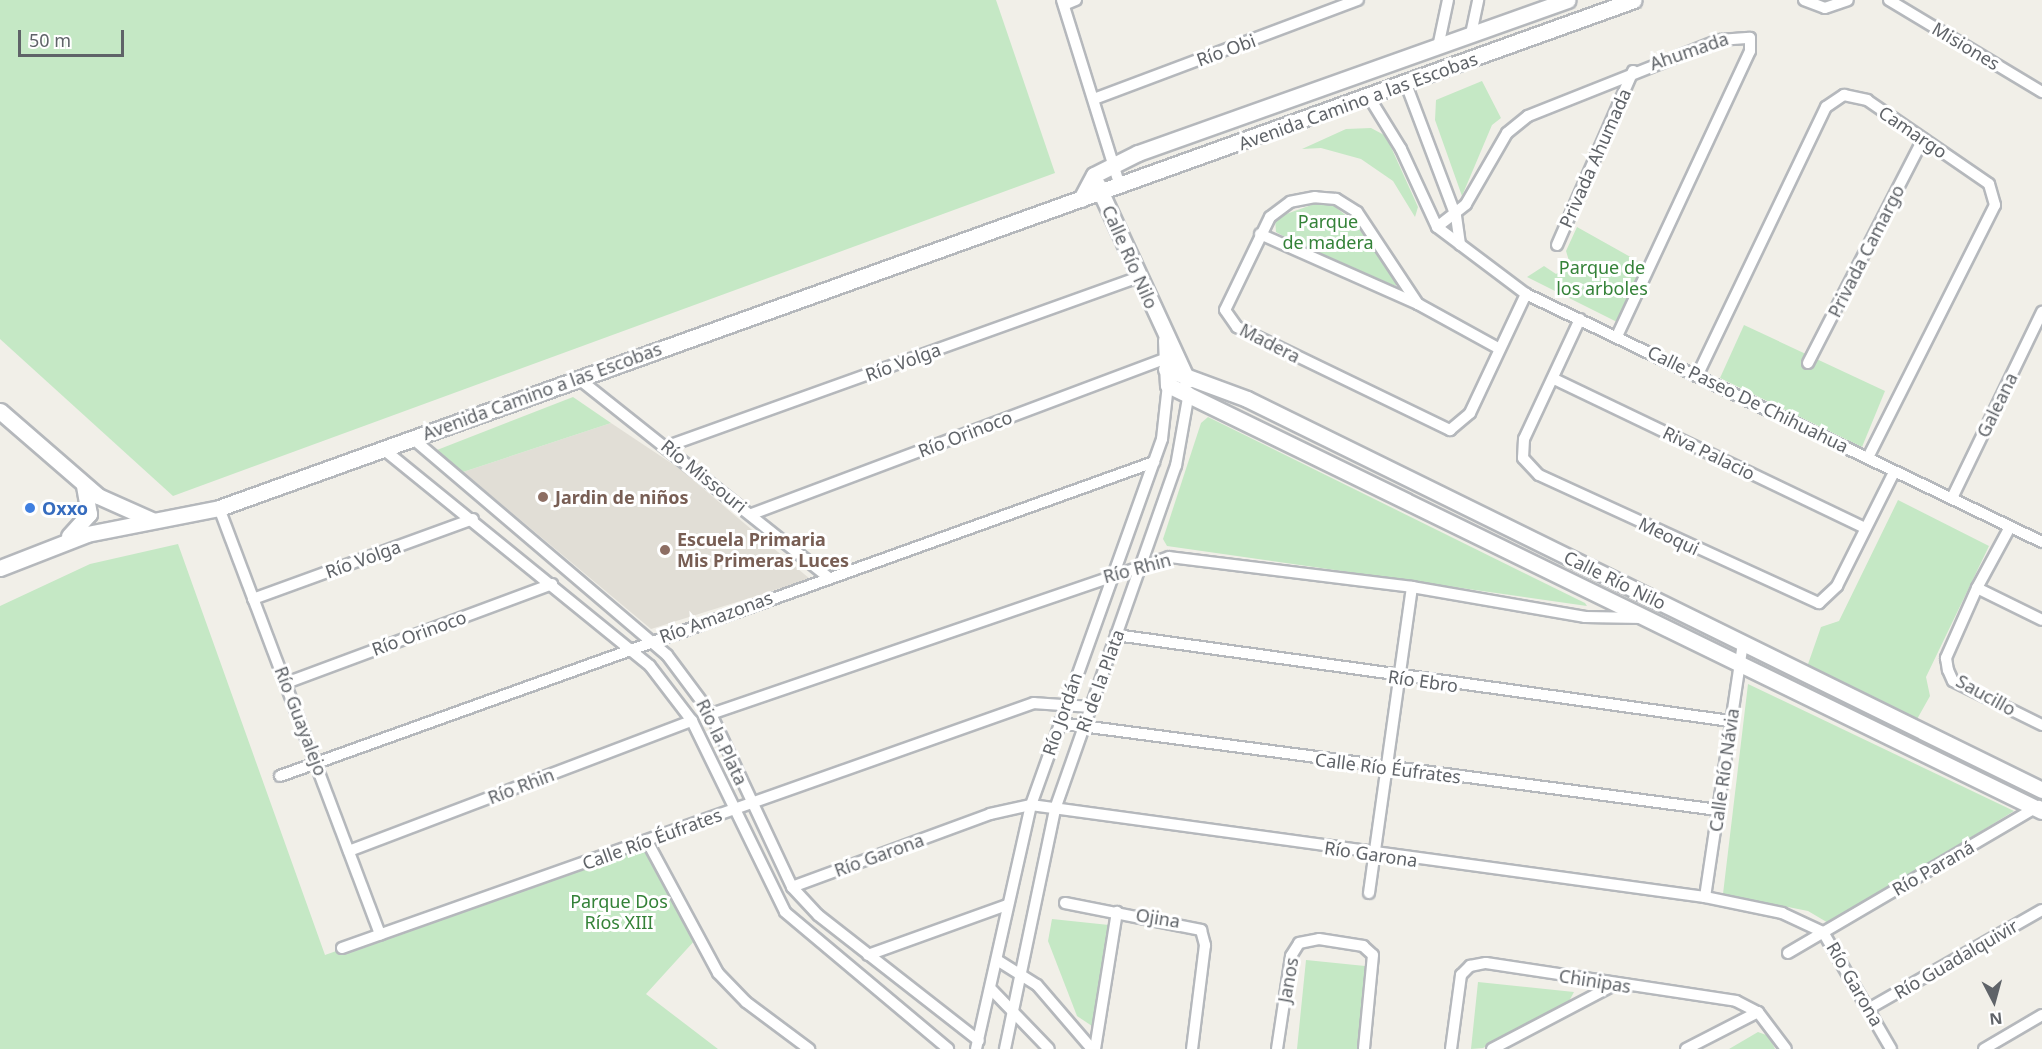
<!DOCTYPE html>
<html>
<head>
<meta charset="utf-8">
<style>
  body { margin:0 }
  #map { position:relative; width:2042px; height:1049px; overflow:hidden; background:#f1efe8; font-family:"Noto Sans",sans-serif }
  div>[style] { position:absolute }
  .education>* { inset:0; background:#e1ded6 }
  .green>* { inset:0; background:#c5e8c5 }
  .roads { filter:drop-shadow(2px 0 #b5b8bc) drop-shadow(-2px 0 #b5b8bc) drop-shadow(0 2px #b5b8bc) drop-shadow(0 -2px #b5b8bc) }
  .street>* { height:10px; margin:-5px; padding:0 5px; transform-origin:5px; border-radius:5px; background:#fff }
  .secondary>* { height:15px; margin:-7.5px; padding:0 7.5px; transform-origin:7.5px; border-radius:7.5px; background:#fff }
  .dots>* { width:16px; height:16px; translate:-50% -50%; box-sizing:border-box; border:3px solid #fff; border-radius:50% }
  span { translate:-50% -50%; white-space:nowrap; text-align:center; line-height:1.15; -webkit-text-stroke:6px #fff; paint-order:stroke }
  .street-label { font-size:18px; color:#5f6368 }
  .park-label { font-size:18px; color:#348238 }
  .education-label { font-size:18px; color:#785e54; font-weight:700 }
  .left { translate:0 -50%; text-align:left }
  .shop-label { font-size:18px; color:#366cbe; font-weight:700 }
  .north { position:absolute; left:1964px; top:971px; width:60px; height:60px; -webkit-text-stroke:4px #fff; paint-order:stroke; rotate:174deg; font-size:16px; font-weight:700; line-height:24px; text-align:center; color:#5f6368 }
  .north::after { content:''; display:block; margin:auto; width:21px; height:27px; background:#5f6368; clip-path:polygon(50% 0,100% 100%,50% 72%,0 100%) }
  .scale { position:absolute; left:18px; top:30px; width:106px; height:27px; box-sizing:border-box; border:3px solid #5f6368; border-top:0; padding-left:8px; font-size:18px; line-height:21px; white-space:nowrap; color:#5f6368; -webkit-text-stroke:4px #fff; paint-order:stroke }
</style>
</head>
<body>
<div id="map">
  <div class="education">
    <div style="clip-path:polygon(611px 423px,680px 469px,810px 579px,651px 629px,463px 472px)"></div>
  </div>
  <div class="green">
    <div style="clip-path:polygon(0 0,996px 0,1055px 173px,173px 496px,0 339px)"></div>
    <div style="clip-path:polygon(1482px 81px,1501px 118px,1492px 125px,1462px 196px,1435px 120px,1436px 100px)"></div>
    <div style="clip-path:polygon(1371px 128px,1386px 136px,1418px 207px,1415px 217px,1393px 181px,1361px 159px,1321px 148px,1302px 149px,1346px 129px)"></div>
    <div style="clip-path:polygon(1320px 202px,1333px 205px,1354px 222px,1396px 278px,1396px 286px,1319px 256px,1276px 232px,1275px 218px)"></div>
    <div style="clip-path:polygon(1577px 227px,1643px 264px,1621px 324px,1527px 277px,1544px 266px,1556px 274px,1570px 264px,1566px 251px)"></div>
    <div style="clip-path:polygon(1744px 325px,1885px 391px,1862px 447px,1720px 378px)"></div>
    <div style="clip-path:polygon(573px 397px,611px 423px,463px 472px,437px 450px)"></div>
    <div style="clip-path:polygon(1208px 417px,1585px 603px,1587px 606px,1167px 546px,1163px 539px,1201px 423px)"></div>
    <div style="clip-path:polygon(1898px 500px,1989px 546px,1926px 677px,1930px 696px,1916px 721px,1807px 667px,1821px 627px,1839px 621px)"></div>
    <div style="clip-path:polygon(178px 544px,325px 955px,647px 841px,696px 939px,646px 994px,718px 1049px,0 1049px,0 606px,90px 564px)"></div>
    <div style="clip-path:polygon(1748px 684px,2014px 811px,1830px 924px,1808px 911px,1723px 894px)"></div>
    <div style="clip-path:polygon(1052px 919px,1109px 925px,1092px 1026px,1077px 1016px,1048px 941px)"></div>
    <div style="clip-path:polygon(1306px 960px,1365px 966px,1358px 1049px,1297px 1049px)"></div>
    <div style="clip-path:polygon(1478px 982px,1574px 992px,1568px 1003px,1483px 1048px,1471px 1049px)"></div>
    <div style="clip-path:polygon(1758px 1032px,1769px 1036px,1775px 1049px,1729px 1049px)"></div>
  </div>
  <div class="roads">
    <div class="street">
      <div style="left:1062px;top:0;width:195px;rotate:72.7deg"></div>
      <div style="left:1804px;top:0;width:22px;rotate:21deg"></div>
      <div style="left:1825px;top:8px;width:24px;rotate:-19deg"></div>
      <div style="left:1889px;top:0;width:179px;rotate:31deg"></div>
      <div style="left:1064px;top:5px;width:13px;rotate:-23deg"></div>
      <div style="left:1471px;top:34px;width:35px;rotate:-78deg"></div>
      <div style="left:1438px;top:47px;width:48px;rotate:-78deg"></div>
      <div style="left:1406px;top:84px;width:141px;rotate:69.3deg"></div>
      <div style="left:1456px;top:216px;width:29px;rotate:82deg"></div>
      <div style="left:1369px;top:97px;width:61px;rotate:58.4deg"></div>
      <div style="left:1401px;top:149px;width:86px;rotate:65.2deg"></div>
      <div style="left:1437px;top:227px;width:111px;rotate:37deg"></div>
      <div style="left:1526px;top:294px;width:573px;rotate:25.67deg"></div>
      <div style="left:1094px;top:99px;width:282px;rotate:-20.6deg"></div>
      <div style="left:1437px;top:227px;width:37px;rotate:-38deg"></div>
      <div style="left:1466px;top:204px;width:82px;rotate:-60deg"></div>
      <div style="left:1507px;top:133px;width:27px;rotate:-39deg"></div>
      <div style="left:1528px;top:116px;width:206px;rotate:-21.7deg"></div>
      <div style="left:1719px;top:40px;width:31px;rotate:-4deg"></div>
      <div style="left:1750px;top:38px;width:13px;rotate:90deg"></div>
      <div style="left:1750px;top:51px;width:315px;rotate:115deg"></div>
      <div style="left:1260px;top:234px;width:173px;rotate:23.9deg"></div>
      <div style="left:1418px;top:304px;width:91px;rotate:28.8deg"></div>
      <div style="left:1557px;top:245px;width:190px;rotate:-66.4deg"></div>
      <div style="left:1418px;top:304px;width:110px;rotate:-123.5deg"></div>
      <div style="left:1357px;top:212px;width:25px;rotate:-148deg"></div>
      <div style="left:1336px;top:199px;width:21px;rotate:-175deg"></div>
      <div style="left:1315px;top:197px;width:25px;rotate:169deg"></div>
      <div style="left:1290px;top:202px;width:25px;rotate:143deg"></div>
      <div style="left:1270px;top:217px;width:103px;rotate:115.8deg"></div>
      <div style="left:1225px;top:310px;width:21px;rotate:55deg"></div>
      <div style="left:1237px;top:327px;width:237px;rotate:25.8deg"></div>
      <div style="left:1450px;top:430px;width:26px;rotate:-40deg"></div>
      <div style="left:1470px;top:413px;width:132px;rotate:-64.8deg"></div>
      <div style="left:1580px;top:319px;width:132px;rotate:115deg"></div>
      <div style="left:1524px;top:439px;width:19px;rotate:93deg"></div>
      <div style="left:1523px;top:458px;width:23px;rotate:47deg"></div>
      <div style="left:1539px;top:475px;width:308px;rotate:24.6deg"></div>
      <div style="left:1819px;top:603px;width:25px;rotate:-43deg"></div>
      <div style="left:1837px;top:586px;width:127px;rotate:-63.4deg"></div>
      <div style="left:1808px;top:363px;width:252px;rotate:-62.8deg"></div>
      <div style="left:1698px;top:374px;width:296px;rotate:-64.4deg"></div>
      <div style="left:1826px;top:107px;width:22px;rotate:-34deg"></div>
      <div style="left:1844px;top:95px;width:24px;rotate:12deg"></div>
      <div style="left:1867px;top:100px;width:148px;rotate:34.5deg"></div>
      <div style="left:1989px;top:184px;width:22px;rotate:74deg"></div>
      <div style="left:1995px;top:205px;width:283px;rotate:116.7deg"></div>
      <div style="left:579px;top:379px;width:317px;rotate:38.5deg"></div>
      <div style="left:1554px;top:379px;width:345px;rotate:25.6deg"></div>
      <div style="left:412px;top:438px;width:335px;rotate:40.4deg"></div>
      <div style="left:667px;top:655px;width:74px;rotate:53.3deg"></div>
      <div style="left:711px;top:714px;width:191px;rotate:64.9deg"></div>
      <div style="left:792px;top:887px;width:38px;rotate:47deg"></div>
      <div style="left:818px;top:915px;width:204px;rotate:38deg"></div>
      <div style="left:668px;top:446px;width:500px;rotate:-19.74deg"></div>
      <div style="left:382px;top:448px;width:345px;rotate:39.1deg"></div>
      <div style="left:650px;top:666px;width:69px;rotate:52.6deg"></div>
      <div style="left:692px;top:721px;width:212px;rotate:64deg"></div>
      <div style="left:785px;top:912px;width:213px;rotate:40deg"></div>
      <div style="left:1952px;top:498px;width:207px;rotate:-64.2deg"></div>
      <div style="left:219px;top:508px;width:456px;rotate:69.3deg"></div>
      <div style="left:752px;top:514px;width:450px;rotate:-20.6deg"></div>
      <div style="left:2010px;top:527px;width:69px;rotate:118.4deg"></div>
      <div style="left:1977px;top:588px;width:77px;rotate:113.9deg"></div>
      <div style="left:1946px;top:658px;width:12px;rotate:81deg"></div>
      <div style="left:1948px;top:670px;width:12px;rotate:66deg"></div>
      <div style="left:1953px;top:681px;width:99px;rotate:26.3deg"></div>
      <div style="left:1977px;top:588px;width:72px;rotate:26.2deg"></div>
      <div style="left:253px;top:599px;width:234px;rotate:-20deg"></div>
      <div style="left:1116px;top:635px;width:620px;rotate:7.97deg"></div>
      <div style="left:286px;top:683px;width:284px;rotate:-20.4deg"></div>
      <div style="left:711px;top:714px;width:484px;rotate:-18.9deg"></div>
      <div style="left:1169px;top:557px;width:245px;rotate:7deg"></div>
      <div style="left:1412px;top:587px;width:176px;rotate:9.8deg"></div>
      <div style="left:1585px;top:617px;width:58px;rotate:1deg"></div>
      <div style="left:1059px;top:723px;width:665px;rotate:7.52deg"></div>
      <div style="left:280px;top:776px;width:929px;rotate:-19.76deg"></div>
      <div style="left:647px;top:841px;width:150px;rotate:61.7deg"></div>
      <div style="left:718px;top:973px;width:40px;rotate:46deg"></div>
      <div style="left:746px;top:1002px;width:79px;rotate:36.7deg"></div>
      <div style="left:349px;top:851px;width:367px;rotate:-20.8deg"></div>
      <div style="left:792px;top:887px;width:211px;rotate:-20.2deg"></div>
      <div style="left:990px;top:814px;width:42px;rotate:-12.4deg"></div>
      <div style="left:1031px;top:805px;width:680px;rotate:7.77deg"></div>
      <div style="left:1705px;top:897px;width:79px;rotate:11.7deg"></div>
      <div style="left:1782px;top:913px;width:45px;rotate:24.9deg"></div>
      <div style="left:1823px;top:932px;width:135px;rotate:59.8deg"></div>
      <div style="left:1369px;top:893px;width:309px;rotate:-82deg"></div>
      <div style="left:1705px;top:897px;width:257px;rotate:-81.5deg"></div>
      <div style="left:1065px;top:903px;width:139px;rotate:11.2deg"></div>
      <div style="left:1201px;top:930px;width:16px;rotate:75deg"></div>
      <div style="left:1205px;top:945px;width:105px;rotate:97.1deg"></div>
      <div style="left:342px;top:948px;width:734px;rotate:-19.5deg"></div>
      <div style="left:1034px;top:703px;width:56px;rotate:4.1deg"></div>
      <div style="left:1788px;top:953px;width:291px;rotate:-30.4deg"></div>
      <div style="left:868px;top:955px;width:148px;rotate:-19.8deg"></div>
      <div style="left:997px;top:960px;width:47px;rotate:32deg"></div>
      <div style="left:1037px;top:985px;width:84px;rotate:49.3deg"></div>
      <div style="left:991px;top:989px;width:83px;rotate:46deg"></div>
      <div style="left:1870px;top:1008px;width:198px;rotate:-29.7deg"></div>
      <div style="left:976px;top:1049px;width:250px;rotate:-77.3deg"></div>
      <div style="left:1031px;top:805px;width:389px;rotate:-70.3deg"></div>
      <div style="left:1162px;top:439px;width:54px;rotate:-83.7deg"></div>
      <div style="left:1005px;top:1049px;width:245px;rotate:-78.2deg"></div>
      <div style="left:1055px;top:809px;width:364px;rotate:-70.6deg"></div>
      <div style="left:1176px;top:466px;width:75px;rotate:-80deg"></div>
      <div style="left:1095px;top:1049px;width:139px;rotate:-80.9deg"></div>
      <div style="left:1277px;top:1049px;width:94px;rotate:-81.4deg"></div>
      <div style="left:1291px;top:956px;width:15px;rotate:-58deg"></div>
      <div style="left:1299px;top:943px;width:20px;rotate:-11deg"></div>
      <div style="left:1319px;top:939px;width:45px;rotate:9deg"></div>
      <div style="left:1363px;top:946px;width:13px;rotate:42deg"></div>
      <div style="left:1373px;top:955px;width:94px;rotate:95.5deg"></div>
      <div style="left:1451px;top:1049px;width:75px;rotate:-82.3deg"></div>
      <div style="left:1461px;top:975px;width:13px;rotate:-45deg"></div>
      <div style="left:1470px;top:966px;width:16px;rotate:-11deg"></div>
      <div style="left:1486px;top:963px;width:253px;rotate:8.6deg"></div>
      <div style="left:1736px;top:1001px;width:25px;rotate:27deg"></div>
      <div style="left:1758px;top:1012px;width:46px;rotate:52.9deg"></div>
      <div style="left:1492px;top:1049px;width:138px;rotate:-27.7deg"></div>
      <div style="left:1686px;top:1049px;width:81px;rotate:-27.2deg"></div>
      <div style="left:1984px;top:1049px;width:67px;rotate:-30.4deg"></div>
    </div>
    <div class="secondary">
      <div style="left:1097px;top:184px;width:216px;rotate:65.3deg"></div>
      <div style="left:1081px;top:199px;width:27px;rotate:-62deg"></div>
      <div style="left:1094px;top:175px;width:49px;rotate:-26.6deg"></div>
      <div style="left:1138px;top:153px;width:456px;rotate:-19.6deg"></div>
      <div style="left:1166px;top:340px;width:45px;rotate:87.5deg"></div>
      <div style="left:1168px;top:385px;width:972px;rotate:25.99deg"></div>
      <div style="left:1166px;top:369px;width:86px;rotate:20.3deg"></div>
      <div style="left:1247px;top:399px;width:886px;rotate:26.19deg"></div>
      <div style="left:0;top:411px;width:130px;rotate:40.9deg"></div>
      <div style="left:98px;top:496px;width:59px;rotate:24deg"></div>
      <div style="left:69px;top:536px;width:30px;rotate:-48deg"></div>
      <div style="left:89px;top:514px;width:29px;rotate:-100deg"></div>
      <div style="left:0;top:568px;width:93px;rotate:-21.3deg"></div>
      <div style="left:87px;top:534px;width:135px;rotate:-11.1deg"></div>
      <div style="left:219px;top:508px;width:1503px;rotate:-19.75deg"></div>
    </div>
  </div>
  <div class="dots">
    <div style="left:543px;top:497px;background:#8d6e63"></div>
    <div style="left:30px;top:508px;background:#3f7fe0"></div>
    <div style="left:665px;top:550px;background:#8d6e63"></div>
  </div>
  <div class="street-label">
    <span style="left:1966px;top:46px;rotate:31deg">Misiones</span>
    <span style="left:1226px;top:50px;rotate:-20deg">Río Obi</span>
    <span style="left:1689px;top:51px;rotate:-19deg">Ahumada</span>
    <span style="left:1358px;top:101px;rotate:-20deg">Avenida Camino a las Escobas</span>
    <span style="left:1913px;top:132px;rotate:34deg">Camargo</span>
    <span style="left:1595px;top:158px;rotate:-66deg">Privada Ahumada</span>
    <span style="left:1866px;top:251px;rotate:-63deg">Privada Camargo</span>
    <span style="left:1130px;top:257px;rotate:66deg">Calle Río Nilo</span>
    <span style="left:1270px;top:343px;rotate:27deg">Madera</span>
    <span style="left:903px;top:362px;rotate:-20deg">Río Volga</span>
    <span style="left:542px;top:391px;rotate:-20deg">Avenida Camino a las Escobas</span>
    <span style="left:1748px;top:399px;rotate:26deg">Calle Paseo De Chihuahua</span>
    <span style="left:1997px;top:405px;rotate:-64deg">Galeana</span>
    <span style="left:965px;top:434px;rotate:-21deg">Río Orinoco</span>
    <span style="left:1709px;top:453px;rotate:26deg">Riva Palacio</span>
    <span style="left:704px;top:476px;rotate:39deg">Río Missouri</span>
    <span style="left:1669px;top:536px;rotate:25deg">Meoqui</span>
    <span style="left:363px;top:559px;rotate:-20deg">Río Volga</span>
    <span style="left:1137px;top:568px;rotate:-15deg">Río Rhin</span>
    <span style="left:1615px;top:580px;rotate:26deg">Calle Río Nilo</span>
    <span style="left:716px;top:617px;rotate:-20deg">Río Amazonas</span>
    <span style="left:419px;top:633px;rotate:-20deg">Río Orinoco</span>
    <span style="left:1100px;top:681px;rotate:-70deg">Ri de la Plata</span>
    <span style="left:1423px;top:681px;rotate:8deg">Río Ebro</span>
    <span style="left:1986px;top:695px;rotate:29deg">Saucillo</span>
    <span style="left:1062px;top:714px;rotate:-71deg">Río Jordán</span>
    <span style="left:301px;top:721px;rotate:69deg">Río Guayalejo</span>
    <span style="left:722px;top:742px;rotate:64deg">Rio la Plata</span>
    <span style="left:1388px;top:768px;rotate:7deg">Calle Río Éufrates</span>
    <span style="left:1724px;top:770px;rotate:-82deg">Calle Río Návia</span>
    <span style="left:521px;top:786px;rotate:-21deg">Río Rhin</span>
    <span style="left:652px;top:839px;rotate:-20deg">Calle Río Éufrates</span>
    <span style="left:1371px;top:854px;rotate:8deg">Río Garona</span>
    <span style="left:879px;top:855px;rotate:-20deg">Río Garona</span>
    <span style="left:1933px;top:868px;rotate:-30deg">Río Paraná</span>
    <span style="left:1158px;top:918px;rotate:9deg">Ojina</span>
    <span style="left:1956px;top:959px;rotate:-30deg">Río Guadalquivir</span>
    <span style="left:1288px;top:980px;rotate:-80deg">Janos</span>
    <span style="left:1595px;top:981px;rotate:9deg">Chinipas</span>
    <span style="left:1855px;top:984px;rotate:60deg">Río Garona</span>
  </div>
  <div class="park-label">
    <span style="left:1328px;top:232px">Parque<br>de madera</span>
    <span style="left:1602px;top:278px">Parque de<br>los arboles</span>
    <span style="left:619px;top:912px">Parque Dos<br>Ríos XIII</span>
  </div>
  <div class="education-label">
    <span class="left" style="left:555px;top:497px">Jardin de niños</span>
    <span class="left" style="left:677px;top:550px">Escuela Primaria<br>Mis Primeras Luces</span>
  </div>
  <div class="shop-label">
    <span class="left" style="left:42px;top:508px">Oxxo</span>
  </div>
  <div class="north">N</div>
  <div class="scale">50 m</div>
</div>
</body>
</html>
